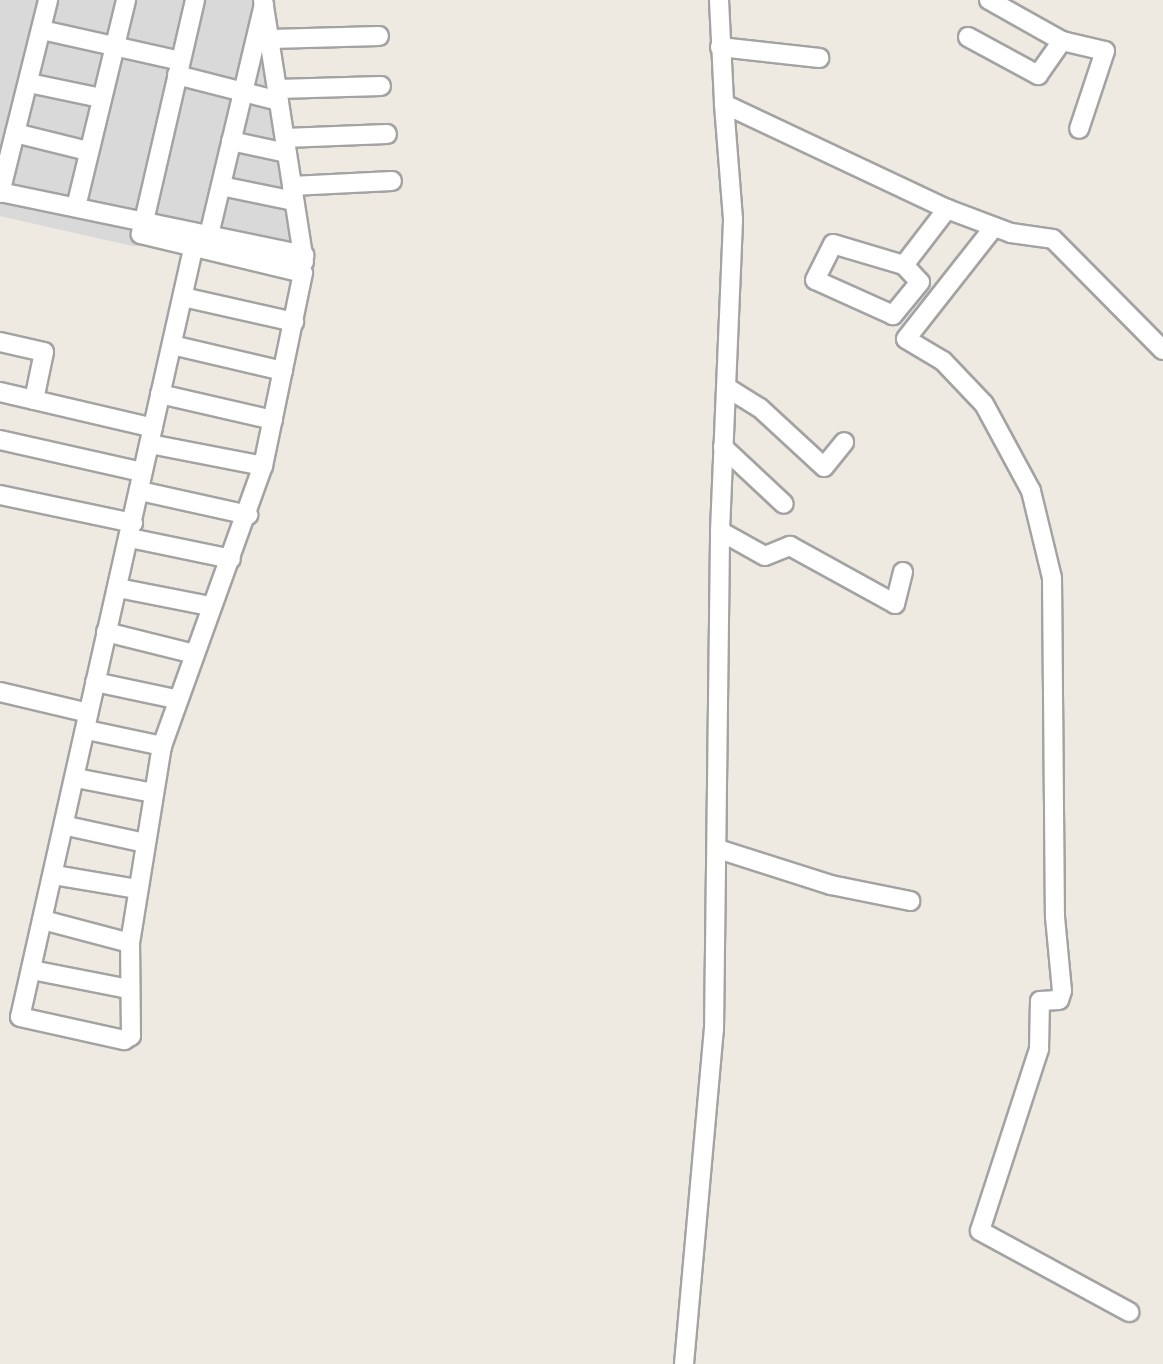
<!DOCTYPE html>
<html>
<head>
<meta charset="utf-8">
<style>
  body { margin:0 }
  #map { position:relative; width:1163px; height:1364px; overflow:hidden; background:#eee9e1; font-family:Signika,sans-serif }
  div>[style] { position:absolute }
  .residential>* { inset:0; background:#dad9d9 }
  .roads { filter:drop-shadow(2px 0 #a3a3a3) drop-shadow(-2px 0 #a3a3a3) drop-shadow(0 2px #a3a3a3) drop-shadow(0 -2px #a3a3a3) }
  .minor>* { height:18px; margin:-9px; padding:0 9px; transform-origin:9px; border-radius:9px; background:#fff }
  span { translate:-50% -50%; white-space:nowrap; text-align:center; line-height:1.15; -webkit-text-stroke:5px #fff; paint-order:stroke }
</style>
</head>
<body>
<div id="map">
  <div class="residential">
    <div style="clip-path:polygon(0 0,259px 0,300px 244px,287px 251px,132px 246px,0 216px)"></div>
  </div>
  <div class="roads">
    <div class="minor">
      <div style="left:263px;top:0;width:265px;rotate:81.1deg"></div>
      <div style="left:719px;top:0;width:104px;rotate:87.2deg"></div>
      <div style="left:724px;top:104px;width:246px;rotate:25.2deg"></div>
      <div style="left:947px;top:209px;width:68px;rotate:20.6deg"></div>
      <div style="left:1011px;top:233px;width:42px;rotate:8.1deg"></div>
      <div style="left:1053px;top:239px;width:156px;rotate:45.3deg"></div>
      <div style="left:989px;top:0;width:84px;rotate:29.3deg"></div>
      <div style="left:1062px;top:41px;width:44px;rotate:13.1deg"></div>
      <div style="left:1105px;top:51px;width:82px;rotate:108.4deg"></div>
      <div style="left:42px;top:30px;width:133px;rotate:12.6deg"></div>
      <div style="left:968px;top:37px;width:80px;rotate:28.5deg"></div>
      <div style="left:1038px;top:75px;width:42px;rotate:-54.8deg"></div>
      <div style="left:271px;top:39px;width:108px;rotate:-1.6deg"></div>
      <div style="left:720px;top:47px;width:100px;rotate:6.3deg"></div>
      <div style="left:177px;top:75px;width:105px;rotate:14.3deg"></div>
      <div style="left:29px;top:83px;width:74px;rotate:11.8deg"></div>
      <div style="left:278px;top:89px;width:103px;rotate:-1.7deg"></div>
      <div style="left:15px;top:133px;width:75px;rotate:13.9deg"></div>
      <div style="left:285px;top:138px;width:102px;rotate:-2.2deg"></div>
      <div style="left:231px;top:141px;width:57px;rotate:12.1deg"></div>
      <div style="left:221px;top:186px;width:75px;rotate:11.6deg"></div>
      <div style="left:292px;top:186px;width:100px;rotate:-2.9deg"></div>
      <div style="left:0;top:192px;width:311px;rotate:11.7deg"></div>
      <div style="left:0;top:193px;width:199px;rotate:-76deg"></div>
      <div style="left:76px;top:207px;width:213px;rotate:-76.4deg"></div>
      <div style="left:994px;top:227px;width:142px;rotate:128.2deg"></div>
      <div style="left:906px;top:339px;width:43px;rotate:30.7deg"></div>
      <div style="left:943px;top:361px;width:59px;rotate:46.4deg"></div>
      <div style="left:984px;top:404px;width:99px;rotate:61.6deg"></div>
      <div style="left:1031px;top:491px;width:89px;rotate:76.4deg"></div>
      <div style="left:1052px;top:578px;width:339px;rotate:89.5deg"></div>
      <div style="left:1055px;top:917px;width:74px;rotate:84.6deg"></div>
      <div style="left:1062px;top:991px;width:9px;rotate:108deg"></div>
      <div style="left:1059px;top:1000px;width:19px;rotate:177deg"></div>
      <div style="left:1040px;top:1001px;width:48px;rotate:91.2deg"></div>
      <div style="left:1039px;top:1049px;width:191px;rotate:108deg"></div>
      <div style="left:980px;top:1231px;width:170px;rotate:28.5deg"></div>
      <div style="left:209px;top:235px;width:237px;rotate:-76.6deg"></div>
      <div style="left:193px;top:249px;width:787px;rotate:102.69deg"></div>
      <div style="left:20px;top:1017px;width:107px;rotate:12.5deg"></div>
      <div style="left:124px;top:1040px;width:8px;rotate:-30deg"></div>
      <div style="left:131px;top:1036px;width:93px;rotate:-90.6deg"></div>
      <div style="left:130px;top:943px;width:200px;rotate:-80.8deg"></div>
      <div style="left:162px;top:746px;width:298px;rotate:-70.2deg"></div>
      <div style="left:263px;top:466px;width:197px;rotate:-78.3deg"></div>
      <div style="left:303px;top:273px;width:167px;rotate:-166.5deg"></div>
      <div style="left:141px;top:234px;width:240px;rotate:-77deg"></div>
      <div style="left:904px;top:265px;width:23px;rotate:47deg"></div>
      <div style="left:920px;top:282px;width:43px;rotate:129.3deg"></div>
      <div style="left:893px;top:315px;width:85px;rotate:-155.8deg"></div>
      <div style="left:815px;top:280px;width:40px;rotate:-63.4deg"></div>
      <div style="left:833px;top:244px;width:74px;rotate:16.5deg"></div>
      <div style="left:904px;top:265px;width:71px;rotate:-52.5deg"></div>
      <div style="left:183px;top:297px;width:114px;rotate:12.7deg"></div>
      <div style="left:0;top:342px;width:45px;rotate:12.8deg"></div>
      <div style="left:44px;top:352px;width:49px;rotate:101.8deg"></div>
      <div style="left:172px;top:345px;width:114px;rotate:13.2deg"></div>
      <div style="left:726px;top:387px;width:40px;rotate:32deg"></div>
      <div style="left:760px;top:408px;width:87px;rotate:42.7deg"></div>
      <div style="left:824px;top:467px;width:32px;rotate:-51deg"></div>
      <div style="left:0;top:392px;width:157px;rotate:13.2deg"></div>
      <div style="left:160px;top:394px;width:116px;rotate:13deg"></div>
      <div style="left:0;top:440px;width:146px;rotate:12.7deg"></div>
      <div style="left:150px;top:444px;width:115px;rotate:11deg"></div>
      <div style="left:723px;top:447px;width:83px;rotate:43.1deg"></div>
      <div style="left:140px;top:491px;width:111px;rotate:12.5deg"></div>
      <div style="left:0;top:495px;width:136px;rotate:11.9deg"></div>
      <div style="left:720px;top:531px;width:51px;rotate:29.1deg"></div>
      <div style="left:765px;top:556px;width:27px;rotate:-22deg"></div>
      <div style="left:790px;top:546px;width:120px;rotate:28.9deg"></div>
      <div style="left:895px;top:604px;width:33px;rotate:-76deg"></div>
      <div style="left:130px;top:538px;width:103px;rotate:11.7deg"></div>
      <div style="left:118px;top:588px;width:94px;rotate:11.1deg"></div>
      <div style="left:106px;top:632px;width:88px;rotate:13.9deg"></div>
      <div style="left:95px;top:682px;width:82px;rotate:12deg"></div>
      <div style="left:0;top:692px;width:90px;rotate:13.4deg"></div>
      <div style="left:87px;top:730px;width:77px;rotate:12deg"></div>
      <div style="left:76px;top:778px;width:78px;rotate:11deg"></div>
      <div style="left:67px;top:826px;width:80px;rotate:12.3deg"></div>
      <div style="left:718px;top:849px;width:119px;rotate:17.7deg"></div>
      <div style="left:831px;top:885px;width:81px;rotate:11.4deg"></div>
      <div style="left:54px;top:875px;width:85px;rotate:9.5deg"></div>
      <div style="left:43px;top:920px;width:90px;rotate:14.8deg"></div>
      <div style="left:32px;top:970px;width:99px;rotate:11.1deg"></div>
      <div style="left:684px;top:1364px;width:335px;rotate:-84.9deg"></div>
      <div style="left:714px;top:1030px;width:499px;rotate:-89.3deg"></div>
      <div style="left:720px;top:531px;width:312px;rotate:-87.6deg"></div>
      <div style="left:733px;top:219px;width:115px;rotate:-94.5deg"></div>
    </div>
  </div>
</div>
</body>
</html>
